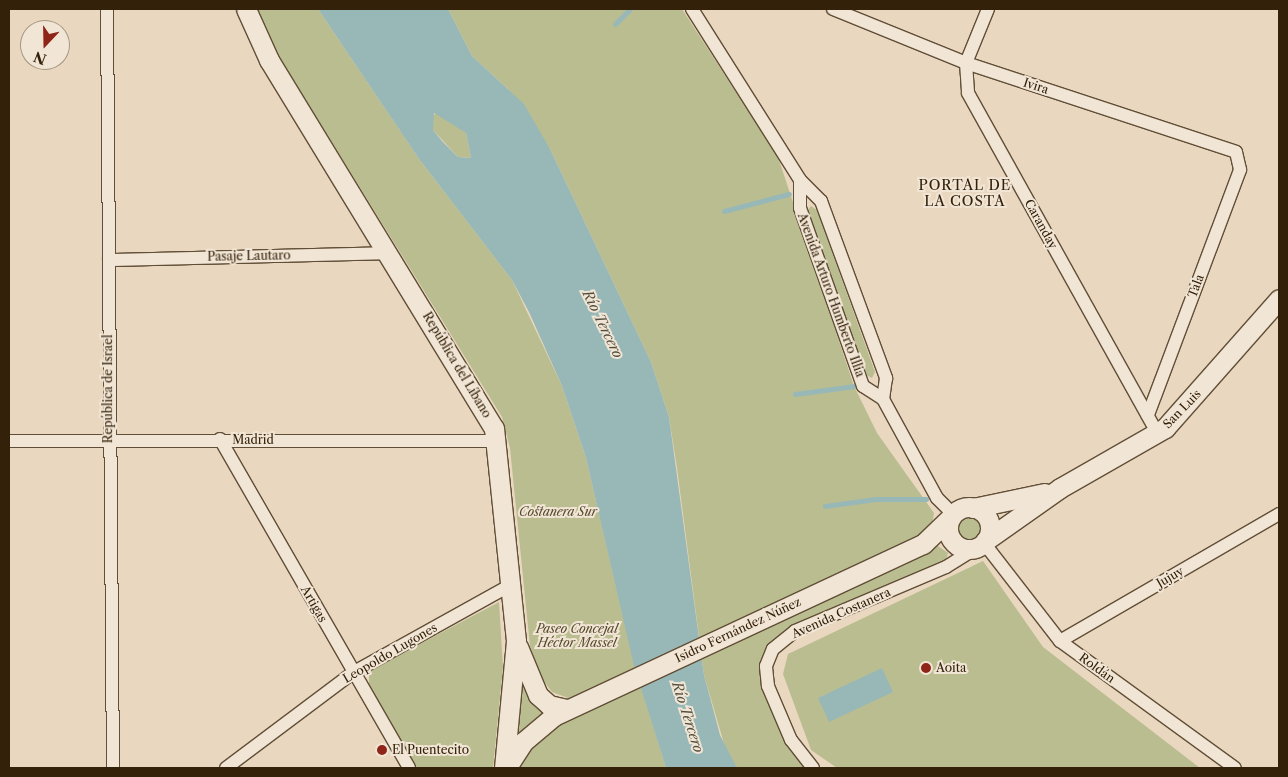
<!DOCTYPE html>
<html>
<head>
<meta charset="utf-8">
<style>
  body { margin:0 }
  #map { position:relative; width:1288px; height:777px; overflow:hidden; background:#ead7bf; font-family:"Libre Caslon Text",serif }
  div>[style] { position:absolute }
  .green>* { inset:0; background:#babd90 }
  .round { border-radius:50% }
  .water>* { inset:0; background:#98b8b7 }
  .stream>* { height:5px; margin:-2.5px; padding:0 2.5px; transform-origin:2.5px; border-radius:2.5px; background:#98b8b7 }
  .roads { filter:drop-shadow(1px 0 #614e36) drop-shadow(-1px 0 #614e36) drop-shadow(0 1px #614e36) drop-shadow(0 -1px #614e36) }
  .street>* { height:12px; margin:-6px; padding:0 6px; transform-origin:6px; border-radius:6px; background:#f1e5d5 }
  .secondary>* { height:19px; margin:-9.5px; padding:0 9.5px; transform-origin:9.5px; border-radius:9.5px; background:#f1e5d5 }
  .secondary>.ring { margin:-9.5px; padding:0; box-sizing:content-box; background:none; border:19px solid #f1e5d5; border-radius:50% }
  .dots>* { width:14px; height:14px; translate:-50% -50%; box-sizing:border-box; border:2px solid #f1e5d5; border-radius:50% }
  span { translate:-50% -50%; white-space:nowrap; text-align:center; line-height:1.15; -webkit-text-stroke:4px #f1e5d5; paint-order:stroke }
  .street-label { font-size:12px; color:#332109 }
  .park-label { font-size:12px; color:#55482b; font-style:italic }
  .poi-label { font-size:12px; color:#332109 }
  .left { translate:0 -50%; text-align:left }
  .neighbourhood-label { font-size:14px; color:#332109; letter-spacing:1px }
  .water-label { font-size:14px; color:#514e3d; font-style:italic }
  .frame { position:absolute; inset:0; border:10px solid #332109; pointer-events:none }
  .north { position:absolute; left:20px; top:20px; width:50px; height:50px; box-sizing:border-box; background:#f1e5d5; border:1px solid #a59783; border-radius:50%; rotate:201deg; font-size:14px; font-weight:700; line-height:20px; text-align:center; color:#332109 }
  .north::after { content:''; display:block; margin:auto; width:18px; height:22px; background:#8f2418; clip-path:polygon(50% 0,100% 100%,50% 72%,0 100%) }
</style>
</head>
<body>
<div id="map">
  <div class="green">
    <div style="clip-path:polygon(257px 9px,318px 9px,419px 159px,512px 280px,562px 386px,586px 458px,636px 672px,571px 699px,552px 692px,540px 676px,530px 646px,510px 448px,502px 417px,278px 55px)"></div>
    <div style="clip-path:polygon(448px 9px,682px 9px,778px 157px,854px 386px,877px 433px,934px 513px,932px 525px,902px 550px,890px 551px,898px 568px,907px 564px,904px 557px,938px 546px,948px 553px,946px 560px,790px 628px,772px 642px,761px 665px,764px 689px,792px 752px,806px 768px,737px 768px,727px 754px,704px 675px,677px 468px,669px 417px,651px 362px,550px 149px,508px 89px,472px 56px)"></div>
    <div style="clip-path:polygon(439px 112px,466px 133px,471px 158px,458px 157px,433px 130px,432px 116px)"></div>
    <div style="clip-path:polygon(811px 206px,817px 210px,875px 372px,872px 378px,866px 375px,807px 211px)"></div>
    <div class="round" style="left:955px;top:516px;width:26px;height:26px"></div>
    <div style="clip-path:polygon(983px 561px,1043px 647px,1200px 768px,837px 768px,811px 750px,783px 674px,788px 654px)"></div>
    <div style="clip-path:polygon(499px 602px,503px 667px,493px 768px,416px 768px,369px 685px,369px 671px)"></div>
    <div style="clip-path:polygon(520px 670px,551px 711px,516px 736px)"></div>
    <div style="clip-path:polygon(640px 683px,666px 768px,520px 768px,534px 744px,568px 716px,587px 712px)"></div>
  </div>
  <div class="water">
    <div style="clip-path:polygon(evenodd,318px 9px,448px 9px,472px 56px,524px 104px,550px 149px,651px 362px,669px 417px,704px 675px,720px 735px,737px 768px,666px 768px,634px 666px,586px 458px,562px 386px,529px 312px,512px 280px,419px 159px,318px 9px,434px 113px,466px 133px,471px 158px,458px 157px,442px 141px,433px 130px,434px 113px)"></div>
    <div style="clip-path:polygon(882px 668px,893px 692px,829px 722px,818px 698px)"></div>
  </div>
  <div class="stream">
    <div style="left:615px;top:24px;width:21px;rotate:-45deg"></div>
    <div style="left:724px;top:211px;width:67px;rotate:-14.7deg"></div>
    <div style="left:795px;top:394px;width:60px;rotate:-7.7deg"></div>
    <div style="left:825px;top:506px;width:51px;rotate:-7.8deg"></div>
    <div style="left:876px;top:499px;width:50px"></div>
  </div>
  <div class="roads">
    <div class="street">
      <div style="left:107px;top:9px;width:759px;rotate:89.55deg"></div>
      <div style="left:692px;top:9px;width:202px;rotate:57.7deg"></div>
      <div style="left:800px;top:180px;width:30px;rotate:45deg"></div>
      <div style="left:821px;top:201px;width:189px;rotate:69.8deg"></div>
      <div style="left:886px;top:378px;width:21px;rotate:98deg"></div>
      <div style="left:833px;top:9px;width:144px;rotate:22.1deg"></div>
      <div style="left:966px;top:63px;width:284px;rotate:18.2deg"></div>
      <div style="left:1236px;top:152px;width:18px;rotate:77deg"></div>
      <div style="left:1240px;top:170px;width:262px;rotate:110.6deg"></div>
      <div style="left:988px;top:9px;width:58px;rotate:112.2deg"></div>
      <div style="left:966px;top:63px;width:30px;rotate:86deg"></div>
      <div style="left:968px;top:93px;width:389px;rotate:60.9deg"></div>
      <div style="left:800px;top:180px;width:28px;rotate:90deg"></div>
      <div style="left:800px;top:208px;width:189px;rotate:70.5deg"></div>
      <div style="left:863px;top:386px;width:24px;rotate:33deg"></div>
      <div style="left:883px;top:399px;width:113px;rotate:61.4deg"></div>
      <div style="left:937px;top:498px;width:23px;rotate:45deg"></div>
      <div style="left:109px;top:260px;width:279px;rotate:-1.4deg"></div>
      <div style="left:220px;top:439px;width:379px;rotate:60.1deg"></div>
      <div style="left:9px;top:441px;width:489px"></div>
      <div style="left:984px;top:543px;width:124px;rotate:52.2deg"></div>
      <div style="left:1060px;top:641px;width:216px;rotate:36deg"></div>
      <div style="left:1060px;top:641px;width:253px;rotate:-30.1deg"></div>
      <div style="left:226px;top:768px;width:160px;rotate:-36.9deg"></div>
      <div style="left:354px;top:672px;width:182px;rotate:-29deg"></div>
      <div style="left:813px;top:768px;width:36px;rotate:-128deg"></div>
      <div style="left:791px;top:740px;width:59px;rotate:-113.1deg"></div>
      <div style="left:768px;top:686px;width:20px;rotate:-96deg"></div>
      <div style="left:766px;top:666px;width:18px;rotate:-68deg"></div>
      <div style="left:773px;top:649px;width:28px;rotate:-39deg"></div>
      <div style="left:795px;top:631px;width:164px;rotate:-23deg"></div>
      <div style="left:946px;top:567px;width:36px;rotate:-32deg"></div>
    </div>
    <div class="secondary">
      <div style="left:246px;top:9px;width:56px;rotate:65.7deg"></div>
      <div style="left:269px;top:60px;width:431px;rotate:58.6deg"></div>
      <div style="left:494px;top:428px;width:214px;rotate:84.1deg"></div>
      <div style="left:516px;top:641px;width:128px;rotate:95.4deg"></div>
      <div class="ring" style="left:948px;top:507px;width:23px;height:23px"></div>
      <div style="left:973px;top:508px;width:73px;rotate:-11.9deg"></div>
      <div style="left:985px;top:541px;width:92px;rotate:-35.2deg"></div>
      <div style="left:1060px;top:488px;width:121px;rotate:-29.7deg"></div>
      <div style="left:1165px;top:428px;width:172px;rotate:-48.5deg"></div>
      <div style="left:518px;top:647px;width:52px;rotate:67.4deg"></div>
      <div style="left:538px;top:695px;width:15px;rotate:42deg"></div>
      <div style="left:549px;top:705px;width:18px;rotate:13deg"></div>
      <div style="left:507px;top:767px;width:30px;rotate:-57deg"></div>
      <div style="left:523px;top:742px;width:40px;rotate:-40deg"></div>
      <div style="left:554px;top:716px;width:407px;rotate:-25deg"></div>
      <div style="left:923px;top:544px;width:39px;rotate:-44deg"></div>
    </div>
  </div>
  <div class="dots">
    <div style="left:926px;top:668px;background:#8f2418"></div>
    <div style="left:382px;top:750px;background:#8f2418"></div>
  </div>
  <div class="street-label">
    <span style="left:1036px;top:86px;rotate:18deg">Ivira</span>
    <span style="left:1041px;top:224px;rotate:61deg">Caranday</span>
    <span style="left:249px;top:256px;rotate:-1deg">Pasaje Lautaro</span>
    <span style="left:1196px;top:286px;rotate:-69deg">Tala</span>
    <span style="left:831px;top:295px;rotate:70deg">Avenida Arturo Humberto Illia</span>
    <span style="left:457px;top:365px;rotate:59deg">República del Líbano</span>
    <span style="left:108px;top:389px;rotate:-90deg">República de Israel</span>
    <span style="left:1182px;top:409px;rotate:-46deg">San Luis</span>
    <span style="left:253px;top:440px">Madrid</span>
    <span style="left:1170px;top:577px;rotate:-30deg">Jujuy</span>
    <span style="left:314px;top:604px;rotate:60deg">Artigas</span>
    <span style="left:841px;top:613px;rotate:-24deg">Avenida Costanera</span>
    <span style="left:738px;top:630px;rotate:-25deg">Isidro Fernández Núñez</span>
    <span style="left:390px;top:653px;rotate:-30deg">Leopoldo Lugones</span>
    <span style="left:1097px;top:668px;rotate:36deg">Roldán</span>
  </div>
  <div class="park-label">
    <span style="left:558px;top:512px">Costanera Sur</span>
    <span style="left:577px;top:636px">Paseo Concejal<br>Héctor Massel</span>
  </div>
  <div class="poi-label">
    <span class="left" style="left:936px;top:668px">Aoita</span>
    <span class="left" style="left:392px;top:750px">El Puentecito</span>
  </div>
  <div class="neighbourhood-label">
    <span style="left:965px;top:193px">PORTAL DE<br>LA COSTA</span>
  </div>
  <div class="water-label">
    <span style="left:603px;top:324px;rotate:64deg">Río Tercero</span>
    <span style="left:688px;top:717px;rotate:72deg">Río Tercero</span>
  </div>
  <div class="frame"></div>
  <div class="north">N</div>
</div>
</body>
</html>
